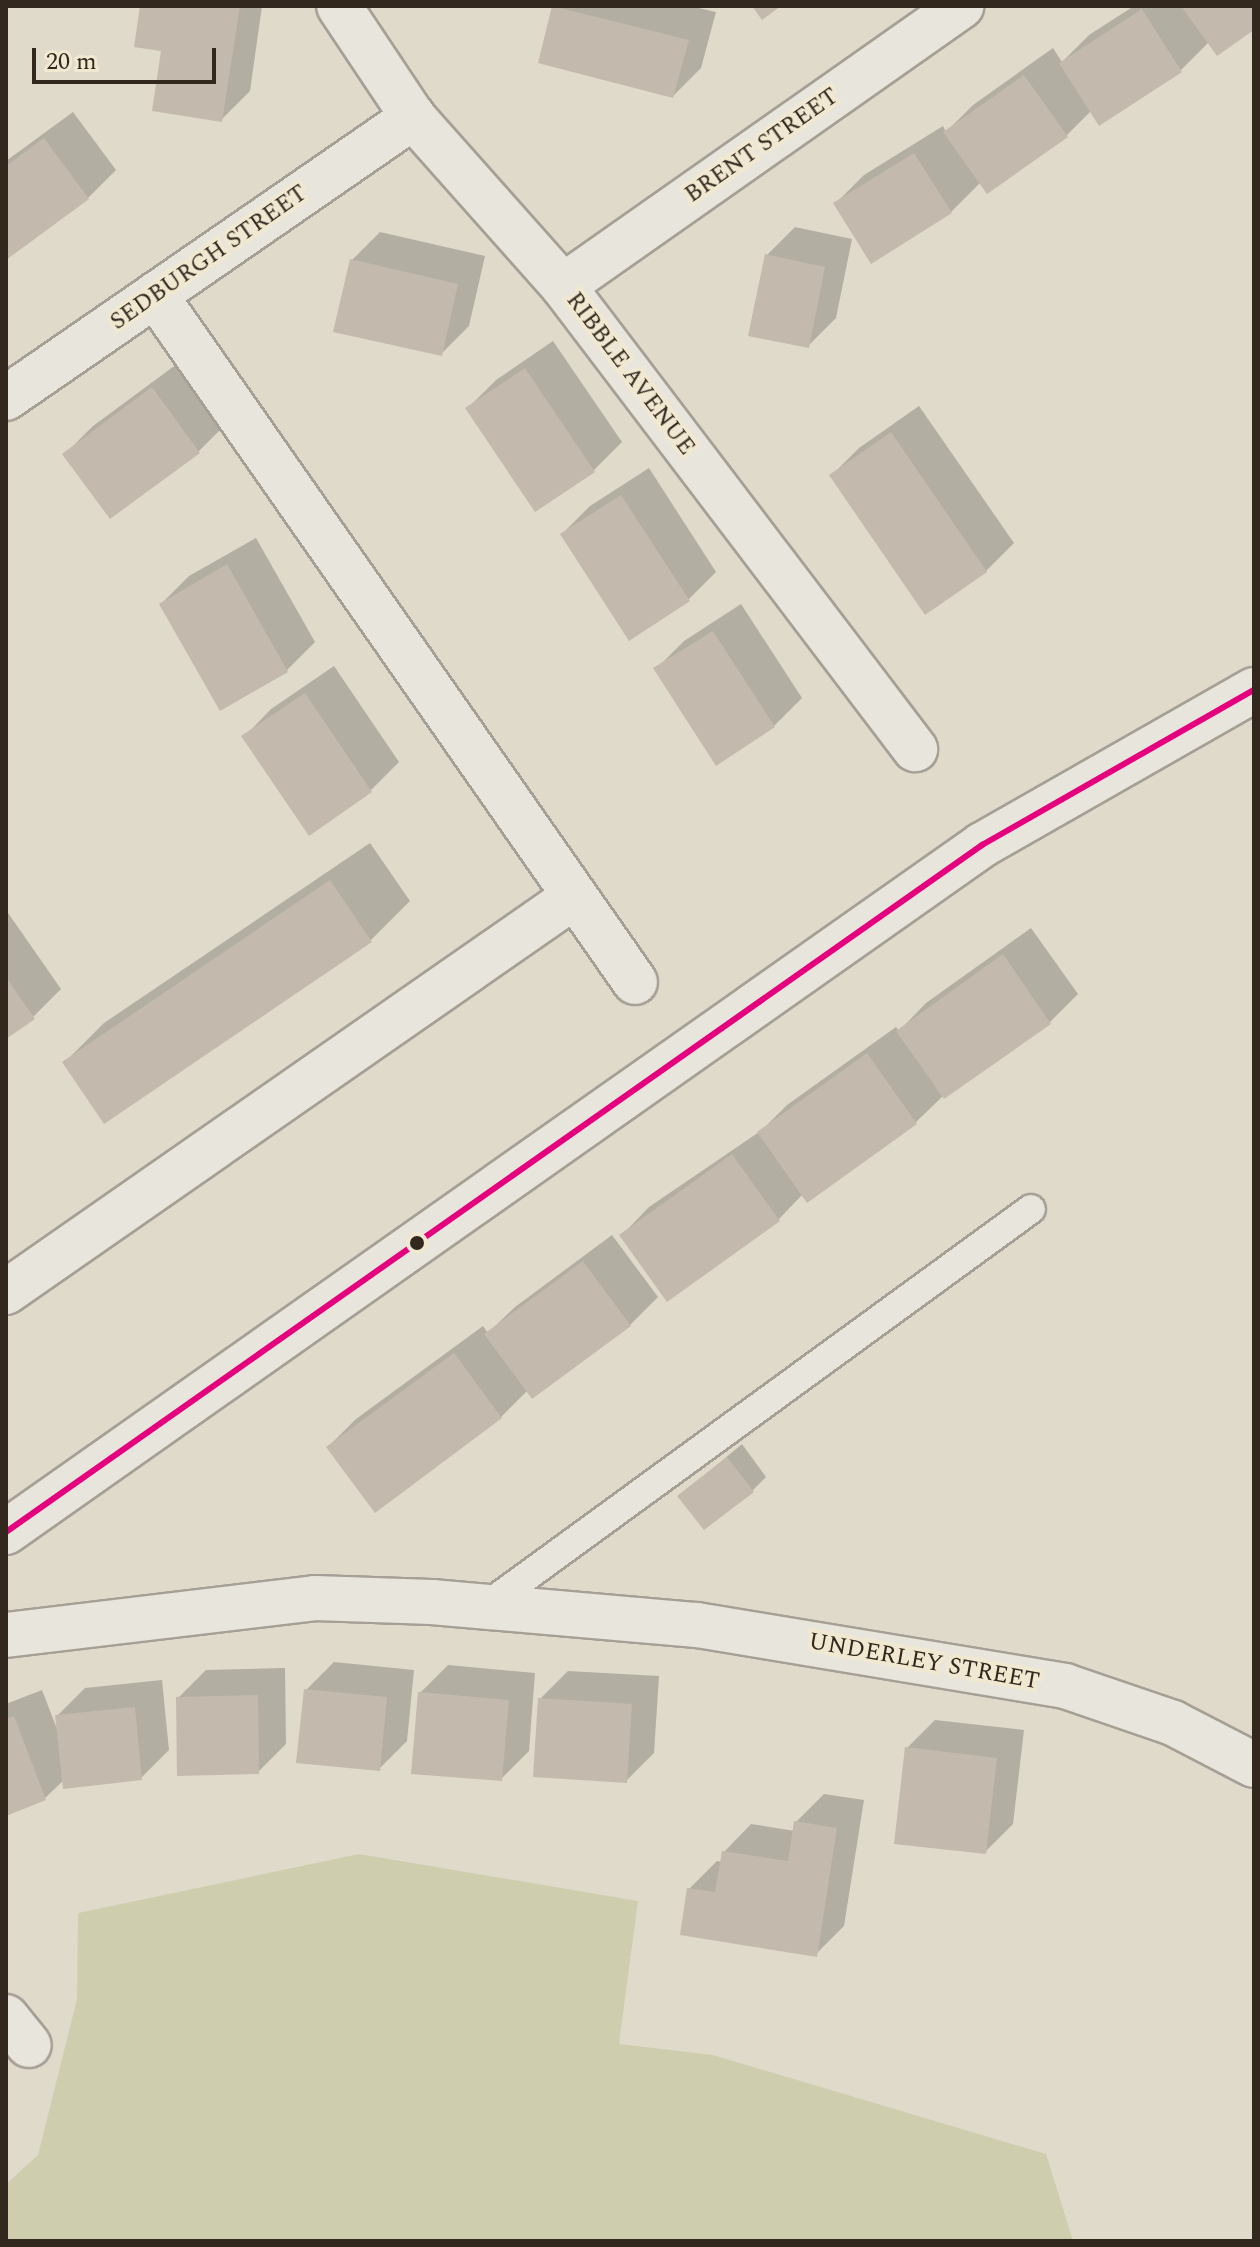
<!DOCTYPE html>
<html>
<head>
<meta charset="utf-8">
<style>
  body { margin:0 }
  #map { position:relative; width:1260px; height:2247px; overflow:hidden; background:#e0dacb; font-family:Spectral,serif }
  div>[style] { position:absolute }
  .green>* { inset:0; background:#ceceaf }
  .shadow>* { inset:0; background:#0003 }
  .building>* { inset:0; background:#c3b9ac }
  .roads { filter:drop-shadow(2px 0 #a59f95) drop-shadow(-2px 0 #a59f95) drop-shadow(0 2px #a59f95) drop-shadow(0 -2px #a59f95) }
  .lane>* { height:28px; margin:-14px; padding:0 14px; transform-origin:14px; border-radius:14px; background:#e8e5dc }
  .street>* { height:44px; margin:-22px; padding:0 22px; transform-origin:22px; border-radius:22px; background:#e8e5dc }
  .secondary>* { height:44px; margin:-22px; padding:0 22px; transform-origin:22px; border-radius:22px; background:#e8e5dc }
  .bus-1>* { height:6px; margin:-3px; padding:0 3px; transform-origin:3px; border-radius:3px; background:#e5007d }
  .dots>* { width:22px; height:22px; translate:-50% -50%; box-sizing:border-box; border:4px solid #f0e8d1; border-radius:50% }
  span { translate:-50% -50%; white-space:nowrap; text-align:center; line-height:1.15; -webkit-text-stroke:8px #f0e8d1; paint-order:stroke }
  .street-label { font-size:24px; color:#32281e }
  .frame { position:absolute; inset:0; border:8px solid #32281e; pointer-events:none }
  .scale { position:absolute; left:32px; top:48px; width:184px; height:36px; box-sizing:border-box; border:4px solid #32281e; border-top:0; padding-left:10px; font-size:24px; line-height:28px; white-space:nowrap; color:#32281e; -webkit-text-stroke:6px #f0e8d1; paint-order:stroke }
</style>
</head>
<body>
<div id="map">
  <div class="green">
    <div style="clip-path:polygon(359px 1854px,638px 1901px,619px 2044px,713px 2055px,1046px 2154px,1073px 2241px,6px 2241px,6px 2184px,38px 2155px,77px 1999px,78px 1913px)"></div>
  </div>
  <div class="shadow">
    <div style="clip-path:polygon(142px 6px,262px 6px,250px 91px,222px 119px,163px 49px)"></div>
    <div style="clip-path:polygon(554px 6px,690px 6px,716px 12px,701px 68px,673px 96px,540px 62px)"></div>
    <div style="clip-path:polygon(1134px 6px,1254px 6px,1254px 27px,1209px 42px,1181px 70px,1091px 111px,1067px 135px,981px 182px,951px 212px,836px 203px,864px 175px,943px 126px,946px 132px,973px 105px,1053px 48px,1062px 62px,1089px 35px)"></div>
    <div style="clip-path:polygon(73px 112px,116px 170px,88px 198px,6px 258px,6px 161px)"></div>
    <div style="clip-path:polygon(795px 227px,852px 239px,836px 318px,808px 346px,767px 255px)"></div>
    <div style="clip-path:polygon(380px 232px,485px 256px,469px 326px,441px 354px,352px 260px)"></div>
    <div style="clip-path:polygon(553px 341px,622px 442px,594px 470px,536px 509px,468px 408px,496px 380px)"></div>
    <div style="clip-path:polygon(181px 361px,227px 423px,199px 451px,110px 516px,65px 454px,93px 426px)"></div>
    <div style="clip-path:polygon(919px 406px,1014px 543px,986px 571px,831px 476px,859px 448px)"></div>
    <div style="clip-path:polygon(649px 468px,716px 572px,688px 600px,562px 534px,590px 506px)"></div>
    <div style="clip-path:polygon(256px 538px,315px 642px,287px 670px,221px 708px,161px 604px,189px 576px)"></div>
    <div style="clip-path:polygon(741px 604px,802px 698px,774px 726px,656px 669px,684px 641px)"></div>
    <div style="clip-path:polygon(334px 666px,399px 762px,371px 790px,310px 833px,244px 737px,271px 709px)"></div>
    <div style="clip-path:polygon(370px 843px,410px 901px,371px 940px,105px 1121px,65px 1062px,104px 1023px)"></div>
    <div style="clip-path:polygon(6px 910px,61px 989px,33px 1017px,6px 1036px)"></div>
    <div style="clip-path:polygon(1031px 928px,1078px 994px,1050px 1022px,944px 1095px,916px 1122px,807px 1200px,803px 1194px,779px 1219px,622px 1235px,649px 1207px,762px 1130px,787px 1105px,896px 1027px,899px 1031px,926px 1003px)"></div>
    <div style="clip-path:polygon(612px 1235px,658px 1297px,630px 1325px,528px 1390px,501px 1417px,328px 1447px,356px 1419px,483px 1326px,488px 1333px,515px 1307px)"></div>
    <div style="clip-path:polygon(742px 1444px,766px 1477px,752px 1491px,680px 1496px)"></div>
    <div style="clip-path:polygon(334px 1662px,414px 1670px,407px 1741px,379px 1769px,306px 1690px)"></div>
    <div style="clip-path:polygon(448px 1665px,535px 1673px,529px 1751px,501px 1779px,420px 1693px)"></div>
    <div style="clip-path:polygon(285px 1668px,286px 1744px,258px 1772px,178px 1698px,206px 1670px)"></div>
    <div style="clip-path:polygon(568px 1671px,659px 1676px,654px 1753px,626px 1781px,540px 1699px)"></div>
    <div style="clip-path:polygon(162px 1680px,169px 1750px,141px 1778px,64px 1780px,45px 1798px,6px 1814px,6px 1704px,42px 1690px,57px 1729px,57px 1716px,85px 1688px)"></div>
    <div style="clip-path:polygon(935px 1720px,1024px 1730px,1013px 1824px,985px 1852px,907px 1748px)"></div>
    <div style="clip-path:polygon(824px 1794px,864px 1800px,844px 1926px,816px 1954px,689px 1889px,717px 1861px,722px 1862px,724px 1852px,751px 1824px,795px 1831px,796px 1822px)"></div>
  </div>
  <div class="building">
    <div style="clip-path:polygon(140px 6px,240px 6px,222px 122px,152px 111px,161px 51px,134px 47px)"></div>
    <div style="clip-path:polygon(552px 6px,689px 40px,673px 98px,538px 63px)"></div>
    <div style="clip-path:polygon(752px 6px,781px 6px,762px 20px)"></div>
    <div style="clip-path:polygon(1181px 6px,1254px 6px,1254px 30px,1217px 56px)"></div>
    <div style="clip-path:polygon(1142px 9px,1182px 72px,1099px 126px,1059px 63px)"></div>
    <div style="clip-path:polygon(1024px 75px,1068px 137px,987px 194px,943px 132px)"></div>
    <div style="clip-path:polygon(44px 138px,89px 199px,6px 260px,6px 166px)"></div>
    <div style="clip-path:polygon(914px 153px,952px 213px,871px 264px,833px 203px)"></div>
    <div style="clip-path:polygon(765px 254px,825px 267px,809px 348px,748px 336px)"></div>
    <div style="clip-path:polygon(350px 259px,458px 284px,442px 356px,333px 332px)"></div>
    <div style="clip-path:polygon(525px 368px,595px 472px,535px 512px,465px 408px)"></div>
    <div style="clip-path:polygon(152px 387px,200px 453px,110px 519px,62px 454px)"></div>
    <div style="clip-path:polygon(891px 432px,987px 572px,925px 615px,829px 475px)"></div>
    <div style="clip-path:polygon(621px 495px,690px 601px,629px 641px,560px 534px)"></div>
    <div style="clip-path:polygon(227px 564px,288px 672px,220px 711px,159px 604px)"></div>
    <div style="clip-path:polygon(713px 631px,775px 727px,716px 766px,653px 668px)"></div>
    <div style="clip-path:polygon(305px 693px,372px 792px,309px 836px,241px 736px)"></div>
    <div style="clip-path:polygon(330px 880px,372px 942px,104px 1124px,62px 1062px)"></div>
    <div style="clip-path:polygon(1003px 954px,1051px 1024px,944px 1099px,896px 1031px)"></div>
    <div style="clip-path:polygon(6px 977px,35px 1019px,6px 1039px)"></div>
    <div style="clip-path:polygon(867px 1053px,917px 1124px,807px 1203px,757px 1132px)"></div>
    <div style="clip-path:polygon(732px 1154px,780px 1221px,667px 1302px,619px 1235px)"></div>
    <div style="clip-path:polygon(583px 1261px,631px 1326px,532px 1399px,484px 1334px)"></div>
    <div style="clip-path:polygon(454px 1353px,502px 1418px,375px 1513px,326px 1447px)"></div>
    <div style="clip-path:polygon(727px 1457px,754px 1492px,704px 1530px,677px 1496px)"></div>
    <div style="clip-path:polygon(304px 1689px,387px 1697px,380px 1771px,296px 1763px)"></div>
    <div style="clip-path:polygon(418px 1692px,509px 1700px,502px 1781px,411px 1774px)"></div>
    <div style="clip-path:polygon(258px 1695px,259px 1774px,177px 1776px,176px 1697px)"></div>
    <div style="clip-path:polygon(538px 1698px,632px 1704px,627px 1783px,533px 1777px)"></div>
    <div style="clip-path:polygon(135px 1707px,142px 1780px,63px 1789px,55px 1715px)"></div>
    <div style="clip-path:polygon(14px 1716px,46px 1800px,6px 1816px,6px 1719px)"></div>
    <div style="clip-path:polygon(905px 1747px,997px 1758px,986px 1854px,894px 1844px)"></div>
    <div style="clip-path:polygon(794px 1821px,837px 1828px,817px 1957px,680px 1935px,687px 1888px,715px 1892px,722px 1851px,788px 1861px)"></div>
  </div>
  <div class="roads">
    <div class="lane">
      <div style="left:486px;top:1606px;width:674px;rotate:-36.07deg"></div>
    </div>
    <div class="street">
      <div style="left:339px;top:6px;width:133px;rotate:56.3deg"></div>
      <div style="left:413px;top:117px;width:226px;rotate:48.4deg"></div>
      <div style="left:563px;top:286px;width:582px;rotate:52.76deg"></div>
      <div style="left:563px;top:286px;width:487px;rotate:-35.1deg"></div>
      <div style="left:155px;top:295px;width:838px;rotate:55.06deg"></div>
      <div style="left:6px;top:398px;width:495px;rotate:-34.6deg"></div>
      <div style="left:6px;top:1292px;width:693px;rotate:-34.84deg"></div>
      <div style="left:6px;top:1635px;width:311px;rotate:-6.8deg"></div>
      <div style="left:315px;top:1598px;width:117px;rotate:2deg"></div>
      <div style="left:432px;top:1602px;width:266px;rotate:5deg"></div>
      <div style="left:697px;top:1625px;width:373px;rotate:9.4deg"></div>
      <div style="left:1065px;top:1686px;width:114px;rotate:18.9deg"></div>
      <div style="left:1173px;top:1723px;width:91px;rotate:27.4deg"></div>
      <div style="left:6px;top:2017px;width:36px;rotate:51deg"></div>
    </div>
    <div class="secondary">
      <div style="left:6px;top:1532px;width:1194px;rotate:-35.14deg"></div>
      <div style="left:982px;top:845px;width:313px;rotate:-29.7deg"></div>
    </div>
  </div>
  <div class="bus-1">
    <div style="left:6px;top:1532px;width:1194px;rotate:-35.14deg"></div>
    <div style="left:982px;top:845px;width:313px;rotate:-29.7deg"></div>
  </div>
  <div class="dots">
    <div style="left:417px;top:1243px;background:#32281e"></div>
  </div>
  <div class="street-label">
    <span style="left:762px;top:146px;rotate:-35deg">BRENT STREET</span>
    <span style="left:209px;top:258px;rotate:-35deg">SEDBURGH STREET</span>
    <span style="left:630px;top:374px;rotate:53deg">RIBBLE AVENUE</span>
    <span style="left:924px;top:1662px;rotate:10deg">UNDERLEY STREET</span>
  </div>
  <div class="frame"></div>
  <div class="scale">20 m</div>
</div>
</body>
</html>
